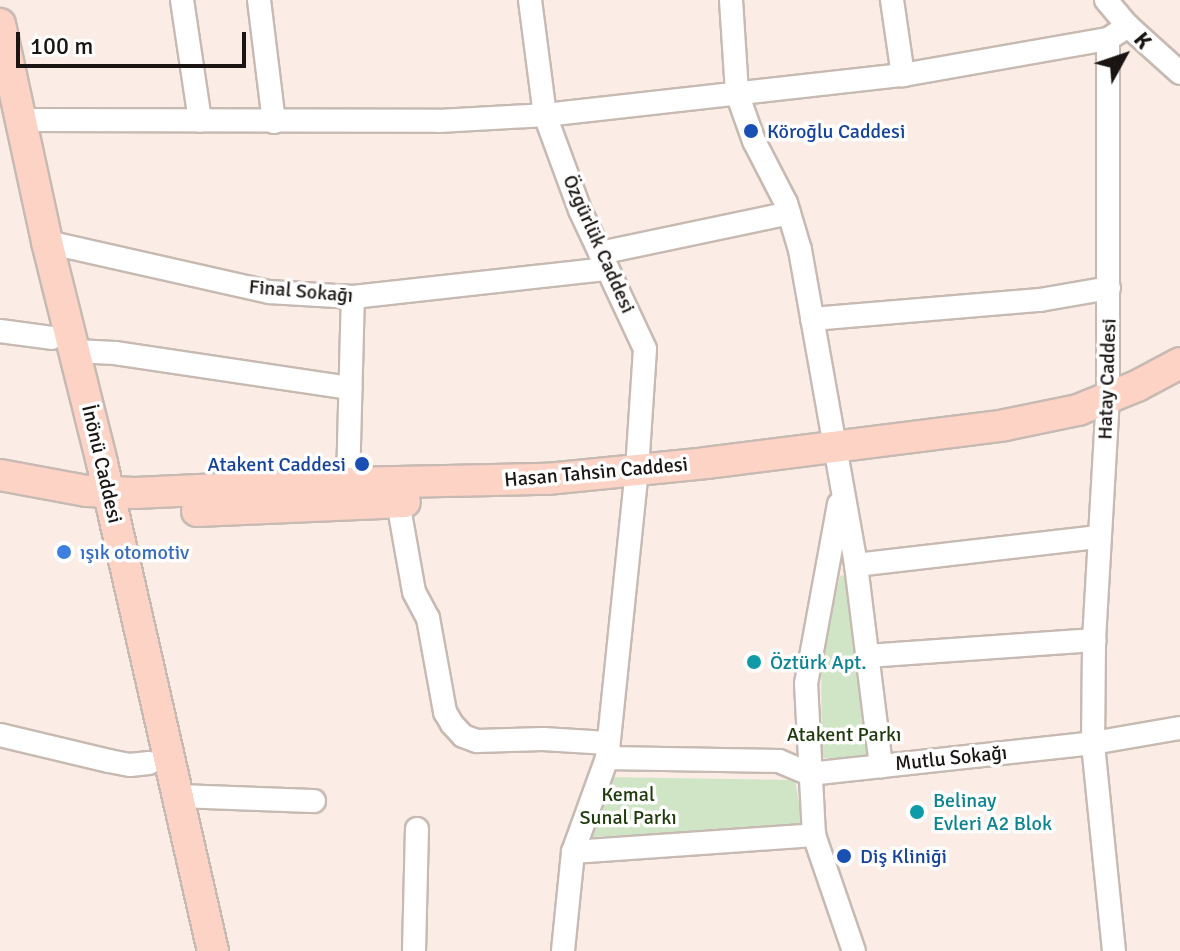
<!DOCTYPE html>
<html>
<head>
<meta charset="utf-8">
<style>
  body { margin:0 }
  #map { position:relative; width:1180px; height:951px; overflow:hidden; background:#fbede6; font-family:Signika,sans-serif }
  div>[style] { position:absolute }
  .green>* { inset:0; background:#d0e5c6 }
  .roads { filter:drop-shadow(2px 0 #c7bab3) drop-shadow(-2px 0 #c7bab3) drop-shadow(0 2px #c7bab3) drop-shadow(0 -2px #c7bab3) }
  .minor>* { height:22px; margin:-11px; padding:0 11px; transform-origin:11px; border-radius:11px; background:#fff }
  .major>* { height:30px; margin:-15px; padding:0 15px; transform-origin:15px; border-radius:15px; background:#fdd3c5 }
  .dots>* { width:22px; height:22px; translate:-50% -50%; box-sizing:border-box; border:4px solid #fefefe; border-radius:50% }
  span { translate:-50% -50%; white-space:nowrap; text-align:center; line-height:1.15; -webkit-text-stroke:7px #fefefe; paint-order:stroke }
  .transit-label { font-size:20px; color:#164399 }
  .left { translate:0 -50%; text-align:left }
  .right { translate:-100% -50%; text-align:right }
  .street-label { font-size:20px; color:#1a1513 }
  .shop-label { font-size:20px; color:#366cbe }
  .culture-label { font-size:20px; color:#0d838f }
  .park-label { font-size:20px; color:#1f3b0c }
  .north { position:absolute; left:1084px; top:16px; width:80px; height:80px; -webkit-text-stroke:6px #fefefe; paint-order:stroke; rotate:50deg; font-size:22px; font-weight:700; line-height:32px; text-align:center; color:#1a1513 }
  .north::after { content:''; display:block; margin:auto; width:28px; height:36px; background:#1a1513; clip-path:polygon(50% 0,100% 100%,50% 72%,0 100%) }
  .scale { position:absolute; left:16px; top:32px; width:230px; height:36px; box-sizing:border-box; border:4px solid #1a1513; border-top:0; padding-left:10px; font-size:24px; line-height:28px; white-space:nowrap; color:#1a1513; -webkit-text-stroke:6px #fefefe; paint-order:stroke }
</style>
</head>
<body>
<div id="map">
  <div class="green">
    <div style="clip-path:polygon(849px 574px,871px 758px,822px 758px,821px 663px,840px 576px)"></div>
    <div style="clip-path:polygon(603px 777px,795px 780px,804px 830px,592px 837px)"></div>
  </div>
  <div class="roads">
    <div class="minor">
      <div style="left:182px;top:0;width:122px;rotate:81.5deg"></div>
      <div style="left:259px;top:0;width:123px;rotate:83deg"></div>
      <div style="left:530px;top:0;width:116px;rotate:82.6deg"></div>
      <div style="left:545px;top:115px;width:101px;rotate:69.8deg"></div>
      <div style="left:580px;top:210px;width:153px;rotate:64.9deg"></div>
      <div style="left:645px;top:349px;width:120px;rotate:93.8deg"></div>
      <div style="left:637px;top:469px;width:291px;rotate:95.9deg"></div>
      <div style="left:607px;top:758px;width:100px;rotate:109.9deg"></div>
      <div style="left:573px;top:852px;width:100px;rotate:95.8deg"></div>
      <div style="left:731px;top:0;width:93px;rotate:86.3deg"></div>
      <div style="left:737px;top:93px;width:51px;rotate:70.5deg"></div>
      <div style="left:754px;top:141px;width:70px;rotate:62.7deg"></div>
      <div style="left:786px;top:203px;width:49px;rotate:73.4deg"></div>
      <div style="left:800px;top:250px;width:320px;rotate:79.9deg"></div>
      <div style="left:856px;top:565px;width:203px;rotate:82.9deg"></div>
      <div style="left:892px;top:0;width:76px;rotate:81.7deg"></div>
      <div style="left:1106px;top:0;width:34px;rotate:50deg"></div>
      <div style="left:1128px;top:26px;width:70px;rotate:42.1deg"></div>
      <div style="left:23px;top:120px;width:416px;rotate:0.1deg"></div>
      <div style="left:439px;top:121px;width:106px;rotate:-3.2deg"></div>
      <div style="left:545px;top:115px;width:360px;rotate:-6.4deg"></div>
      <div style="left:903px;top:75px;width:208px;rotate:-10deg"></div>
      <div style="left:47px;top:242px;width:228px;rotate:12.7deg"></div>
      <div style="left:269px;top:292px;width:84px;rotate:3.4deg"></div>
      <div style="left:353px;top:297px;width:256px;rotate:-6.3deg"></div>
      <div style="left:600px;top:253px;width:193px;rotate:-11.9deg"></div>
      <div style="left:812px;top:319px;width:229px;rotate:-4.8deg"></div>
      <div style="left:1040px;top:300px;width:70px;rotate:-9.9deg"></div>
      <div style="left:0;top:331px;width:52px;rotate:7.7deg"></div>
      <div style="left:75px;top:351px;width:40px;rotate:2.9deg"></div>
      <div style="left:115px;top:353px;width:238px;rotate:8.5deg"></div>
      <div style="left:348px;top:483px;width:186px;rotate:-88.5deg"></div>
      <div style="left:398px;top:502px;width:91px;rotate:79.9deg"></div>
      <div style="left:414px;top:592px;width:30px;rotate:62deg"></div>
      <div style="left:428px;top:618px;width:96px;rotate:79.7deg"></div>
      <div style="left:445px;top:712px;width:14px;rotate:60deg"></div>
      <div style="left:452px;top:724px;width:16px;rotate:47deg"></div>
      <div style="left:463px;top:736px;width:15px;rotate:20deg"></div>
      <div style="left:477px;top:741px;width:66px;rotate:-1.7deg"></div>
      <div style="left:543px;top:739px;width:65px;rotate:3.5deg"></div>
      <div style="left:839px;top:504px;width:182px;rotate:100.4deg"></div>
      <div style="left:806px;top:683px;width:152px;rotate:87deg"></div>
      <div style="left:814px;top:835px;width:123px;rotate:71deg"></div>
      <div style="left:856px;top:565px;width:244px;rotate:-6.6deg"></div>
      <div style="left:867px;top:656px;width:228px;rotate:-4deg"></div>
      <div style="left:0;top:735px;width:112px;rotate:13.4deg"></div>
      <div style="left:109px;top:761px;width:21px;rotate:11deg"></div>
      <div style="left:130px;top:765px;width:19px;rotate:-6deg"></div>
      <div style="left:607px;top:758px;width:172px;rotate:1deg"></div>
      <div style="left:779px;top:761px;width:33px;rotate:23deg"></div>
      <div style="left:809px;top:774px;width:286px;rotate:-6.2deg"></div>
      <div style="left:1093px;top:743px;width:88px;rotate:-9.8deg"></div>
      <div style="left:177px;top:796px;width:137px;rotate:2.1deg"></div>
      <div style="left:573px;top:852px;width:242px;rotate:-4deg"></div>
      <div style="left:414px;top:951px;width:122px;rotate:-88.6deg"></div>
      <div style="left:1114px;top:951px;width:209px;rotate:-95.8deg"></div>
      <div style="left:1093px;top:743px;width:103px;rotate:-89.4deg"></div>
      <div style="left:1094px;top:640px;width:243px;rotate:-86.7deg"></div>
      <div style="left:1108px;top:397px;width:358px;rotate:-90deg"></div>
      <div style="left:1108px;top:39px;width:24px;rotate:-33deg"></div>
    </div>
    <div class="major">
      <div style="left:0;top:24px;width:223px;rotate:77.8deg"></div>
      <div style="left:47px;top:242px;width:228px;rotate:76deg"></div>
      <div style="left:102px;top:463px;width:500px;rotate:77.19deg"></div>
      <div style="left:0;top:475px;width:88px;rotate:10.4deg"></div>
      <div style="left:87px;top:491px;width:48px;rotate:2.4deg"></div>
      <div style="left:135px;top:493px;width:213px;rotate:-2.7deg"></div>
      <div style="left:348px;top:483px;width:199px;rotate:-1.2deg"></div>
      <div style="left:547px;top:479px;width:160px;rotate:-5.7deg"></div>
      <div style="left:706px;top:463px;width:301px;rotate:-7.2deg"></div>
      <div style="left:1005px;top:425px;width:75px;rotate:-11.6deg"></div>
      <div style="left:1078px;top:410px;width:64px;rotate:-22.1deg"></div>
      <div style="left:1137px;top:386px;width:49px;rotate:-28.1deg"></div>
      <div style="left:197px;top:511px;width:208px;rotate:-2.5deg"></div>
    </div>
  </div>
  <div class="dots">
    <div style="left:751px;top:131px;background:#1a4fb4"></div>
    <div style="left:362px;top:464px;background:#1a4fb4"></div>
    <div style="left:64px;top:552px;background:#3f7fe0"></div>
    <div style="left:754px;top:662px;background:#0f9aa8"></div>
    <div style="left:917px;top:812px;background:#0f9aa8"></div>
    <div style="left:844px;top:856px;background:#1a4fb4"></div>
  </div>
  <div class="transit-label">
    <span class="left" style="left:767px;top:131px">Köroğlu Caddesi</span>
    <span class="right" style="left:346px;top:464px">Atakent Caddesi</span>
    <span class="left" style="left:860px;top:856px">Diş Kliniği</span>
  </div>
  <div class="street-label">
    <span style="left:599px;top:244px;rotate:66deg">Özgürlük Caddesi</span>
    <span style="left:301px;top:291px;rotate:5deg">Final Sokağı</span>
    <span style="left:1107px;top:379px;rotate:-88deg">Hatay Caddesi</span>
    <span style="left:102px;top:464px;rotate:77deg">İnönü Caddesi</span>
    <span style="left:596px;top:472px;rotate:-5deg">Hasan Tahsin Caddesi</span>
    <span style="left:951px;top:758px;rotate:-6deg">Mutlu Sokağı</span>
  </div>
  <div class="shop-label">
    <span class="left" style="left:80px;top:552px">ışık otomotiv</span>
  </div>
  <div class="culture-label">
    <span class="left" style="left:770px;top:662px">Öztürk Apt.</span>
    <span class="left" style="left:933px;top:812px">Belinay<br>Evleri A2 Blok</span>
  </div>
  <div class="park-label">
    <span style="left:844px;top:734px">Atakent Parkı</span>
    <span style="left:628px;top:806px">Kemal<br>Sunal Parkı</span>
  </div>
  <div class="north">K</div>
  <div class="scale">100 m</div>
</div>
</body>
</html>
